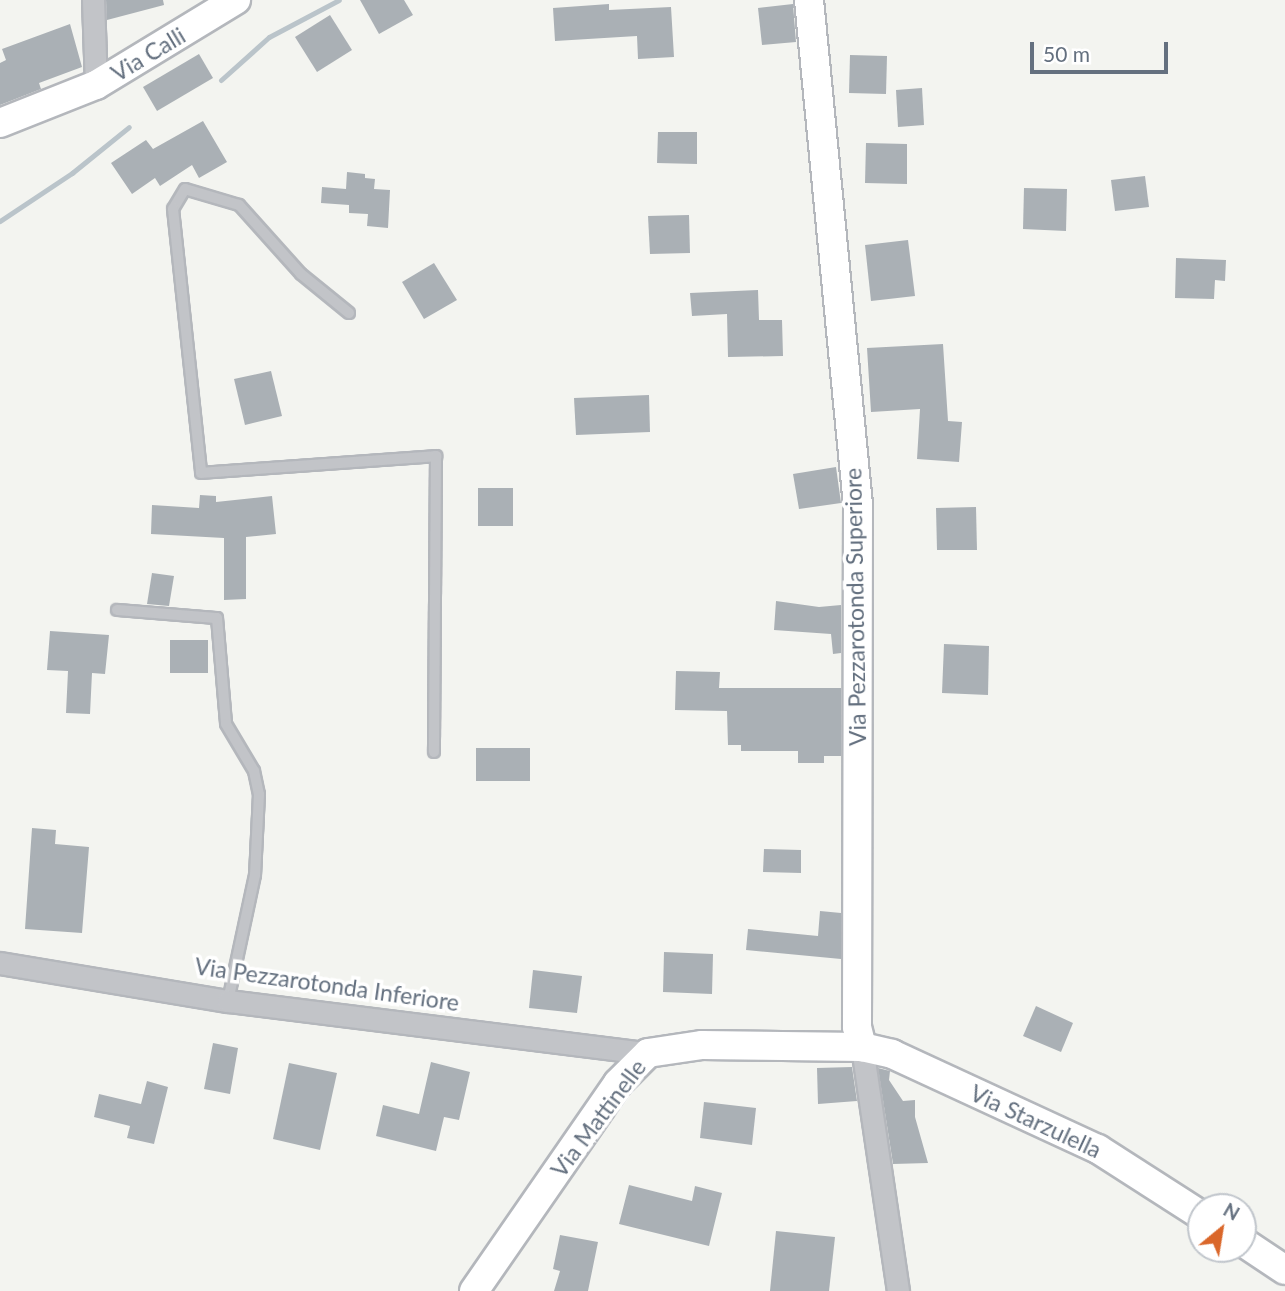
<!DOCTYPE html>
<html>
<head>
<meta charset="utf-8">
<style>
  body { margin:0 }
  #map { position:relative; width:1285px; height:1291px; overflow:hidden; background:#f3f4f0; font-family:Lato,sans-serif }
  div>[style] { position:absolute }
  .stream>* { height:5px; margin:-2.5px; padding:0 2.5px; transform-origin:2.5px; border-radius:2.5px; background:#bac4ca }
  .building>* { inset:0; background:#aab0b5 }
  .roads { filter:drop-shadow(2px 0 #b4b7bc) drop-shadow(-2px 0 #b4b7bc) drop-shadow(0 2px #b4b7bc) drop-shadow(0 -2px #b4b7bc) }
  .lane>* { height:10px; margin:-5px; padding:0 5px; transform-origin:5px; border-radius:5px; background:#c2c4c8 }
  .street>* { height:21px; margin:-10.5px; padding:0 10.5px; transform-origin:10.5px; border-radius:10.5px; background:#c2c4c8 }
  .secondary>* { height:28px; margin:-14px; padding:0 14px; transform-origin:14px; border-radius:14px; background:#fff }
  span { translate:-50% -50%; white-space:nowrap; text-align:center; line-height:1.15; -webkit-text-stroke:7px #fff; paint-order:stroke }
  .street-label { font-size:23px; color:#64707f }
  .north { position:absolute; left:1187px; top:1193px; width:70px; height:70px; box-sizing:border-box; background:#fff; border:2px solid #c1c6cc; border-radius:50%; rotate:30deg; font-size:19px; font-weight:700; line-height:28px; text-align:center; color:#64707f }
  .north::after { content:''; display:block; margin:auto; width:24px; height:32px; background:#da672a; clip-path:polygon(50% 0,100% 100%,50% 72%,0 100%) }
  .scale { position:absolute; left:1030px; top:42px; width:138px; height:32px; box-sizing:border-box; border:4px solid #64707f; border-top:0; padding-left:9px; font-size:21px; line-height:24px; white-space:nowrap; color:#64707f; -webkit-text-stroke:5px #fff; paint-order:stroke }
</style>
</head>
<body>
<div id="map">
  <div class="stream">
    <div style="left:221px;top:80px;width:64px;rotate:-41.9deg"></div>
    <div style="left:269px;top:37px;width:79px;rotate:-27.9deg"></div>
    <div style="left:0;top:221px;width:87px;rotate:-33.7deg"></div>
    <div style="left:72px;top:173px;width:73px;rotate:-38.9deg"></div>
  </div>
  <div class="building">
    <div style="clip-path:polygon(106px 0,163px 0,164px 5px,107px 20px)"></div>
    <div style="clip-path:polygon(360px 0,404px 0,413px 15px,379px 34px)"></div>
    <div style="clip-path:polygon(609px 4px,609px 10px,671px 7px,674px 57px,638px 59px,637px 36px,555px 41px,553px 8px)"></div>
    <div style="clip-path:polygon(793px 4px,796px 42px,762px 45px,758px 8px)"></div>
    <div style="clip-path:polygon(330px 15px,352px 50px,317px 72px,295px 37px)"></div>
    <div style="clip-path:polygon(70px 24px,82px 67px,39px 83px,41px 89px,0 105px,0 63px,6px 60px,2px 49px)"></div>
    <div style="clip-path:polygon(199px 54px,213px 78px,157px 111px,143px 87px)"></div>
    <div style="clip-path:polygon(850px 55px,887px 56px,886px 94px,849px 93px)"></div>
    <div style="clip-path:polygon(922px 88px,924px 125px,898px 127px,896px 90px)"></div>
    <div style="clip-path:polygon(203px 121px,227px 162px,199px 178px,192px 165px,160px 186px,155px 178px,132px 194px,111px 163px,146px 140px,153px 149px)"></div>
    <div style="clip-path:polygon(658px 132px,697px 132px,697px 164px,657px 163px)"></div>
    <div style="clip-path:polygon(866px 143px,907px 144px,907px 184px,865px 183px)"></div>
    <div style="clip-path:polygon(347px 172px,365px 174px,365px 178px,375px 179px,374px 189px,390px 190px,388px 228px,367px 226px,368px 214px,349px 213px,349px 205px,321px 203px,322px 187px,346px 189px)"></div>
    <div style="clip-path:polygon(1145px 176px,1149px 207px,1115px 211px,1111px 180px)"></div>
    <div style="clip-path:polygon(1024px 188px,1067px 189px,1066px 231px,1023px 229px)"></div>
    <div style="clip-path:polygon(689px 215px,690px 253px,650px 254px,648px 216px)"></div>
    <div style="clip-path:polygon(908px 240px,915px 296px,871px 301px,865px 245px)"></div>
    <div style="clip-path:polygon(1176px 258px,1226px 260px,1225px 281px,1215px 280px,1214px 299px,1175px 298px)"></div>
    <div style="clip-path:polygon(434px 263px,457px 300px,424px 319px,402px 282px)"></div>
    <div style="clip-path:polygon(758px 290px,759px 320px,782px 320px,783px 356px,728px 357px,727px 314px,692px 316px,690px 293px)"></div>
    <div style="clip-path:polygon(943px 344px,948px 421px,962px 422px,959px 462px,917px 459px,920px 409px,871px 412px,867px 348px)"></div>
    <div style="clip-path:polygon(271px 371px,282px 416px,245px 425px,234px 379px)"></div>
    <div style="clip-path:polygon(649px 395px,650px 432px,576px 435px,574px 398px)"></div>
    <div style="clip-path:polygon(836px 467px,841px 503px,799px 509px,793px 474px)"></div>
    <div style="clip-path:polygon(478px 488px,513px 488px,513px 526px,478px 526px)"></div>
    <div style="clip-path:polygon(200px 495px,216px 496px,216px 502px,272px 496px,276px 534px,246px 537px,246px 599px,224px 600px,224px 538px,151px 534px,152px 505px,199px 508px)"></div>
    <div style="clip-path:polygon(976px 507px,977px 550px,937px 550px,936px 508px)"></div>
    <div style="clip-path:polygon(152px 573px,174px 576px,169px 606px,147px 604px)"></div>
    <div style="clip-path:polygon(776px 601px,819px 607px,841px 605px,841px 653px,833px 654px,831px 634px,774px 630px)"></div>
    <div style="clip-path:polygon(50px 631px,109px 635px,105px 674px,92px 673px,90px 714px,66px 713px,68px 671px,47px 670px)"></div>
    <div style="clip-path:polygon(170px 640px,208px 640px,208px 673px,170px 673px)"></div>
    <div style="clip-path:polygon(944px 644px,989px 646px,988px 695px,942px 693px)"></div>
    <div style="clip-path:polygon(676px 671px,720px 672px,719px 688px,841px 688px,841px 756px,824px 756px,824px 763px,798px 763px,798px 751px,741px 751px,741px 745px,728px 745px,727px 711px,675px 710px)"></div>
    <div style="clip-path:polygon(476px 748px,530px 748px,530px 781px,476px 781px)"></div>
    <div style="clip-path:polygon(32px 828px,56px 830px,55px 844px,89px 847px,82px 933px,25px 929px)"></div>
    <div style="clip-path:polygon(764px 849px,801px 850px,801px 873px,763px 872px)"></div>
    <div style="clip-path:polygon(820px 911px,841px 913px,841px 959px,746px 950px,748px 929px,818px 936px)"></div>
    <div style="clip-path:polygon(664px 952px,713px 954px,712px 994px,663px 992px)"></div>
    <div style="clip-path:polygon(533px 970px,582px 976px,577px 1013px,529px 1008px)"></div>
    <div style="clip-path:polygon(1036px 1006px,1073px 1023px,1061px 1052px,1023px 1036px)"></div>
    <div style="clip-path:polygon(213px 1043px,238px 1048px,230px 1094px,204px 1089px)"></div>
    <div style="clip-path:polygon(431px 1062px,470px 1072px,459px 1120px,444px 1117px,436px 1151px,376px 1136px,383px 1105px,419px 1114px)"></div>
    <div style="clip-path:polygon(289px 1063px,337px 1073px,320px 1150px,273px 1139px)"></div>
    <div style="clip-path:polygon(852px 1067px,857px 1101px,818px 1104px,817px 1068px)"></div>
    <div style="clip-path:polygon(878px 1068px,890px 1071px,889px 1080px,903px 1101px,915px 1100px,915px 1117px,928px 1163px,893px 1164px)"></div>
    <div style="clip-path:polygon(147px 1081px,168px 1087px,154px 1144px,127px 1138px,130px 1126px,94px 1117px,99px 1094px,141px 1104px)"></div>
    <div style="clip-path:polygon(704px 1102px,756px 1108px,752px 1145px,700px 1138px)"></div>
    <div style="clip-path:polygon(629px 1185px,692px 1201px,695px 1186px,722px 1193px,709px 1246px,619px 1224px)"></div>
    <div style="clip-path:polygon(776px 1231px,835px 1237px,829px 1291px,770px 1291px)"></div>
    <div style="clip-path:polygon(560px 1235px,598px 1242px,588px 1291px,554px 1291px,560px 1271px,553px 1269px)"></div>
  </div>
  <div class="roads">
    <div class="lane">
      <div style="left:349px;top:313px;width:62px;rotate:-140.9deg"></div>
      <div style="left:301px;top:274px;width:93px;rotate:-131.9deg"></div>
      <div style="left:239px;top:205px;width:56px;rotate:-163.5deg"></div>
      <div style="left:185px;top:189px;width:23px;rotate:121deg"></div>
      <div style="left:173px;top:209px;width:265px;rotate:83.9deg"></div>
      <div style="left:201px;top:473px;width:236px;rotate:-4.1deg"></div>
      <div style="left:436px;top:456px;width:296px;rotate:90.4deg"></div>
      <div style="left:117px;top:610px;width:100px;rotate:4.6deg"></div>
      <div style="left:217px;top:618px;width:106px;rotate:85.1deg"></div>
      <div style="left:226px;top:724px;width:55px;rotate:59.2deg"></div>
      <div style="left:254px;top:771px;width:24px;rotate:78deg"></div>
      <div style="left:259px;top:794px;width:81px;rotate:92.8deg"></div>
      <div style="left:255px;top:875px;width:129px;rotate:102.1deg"></div>
    </div>
    <div class="street">
      <div style="left:93px;top:0;width:85px;rotate:88deg"></div>
      <div style="left:0;top:963px;width:231px;rotate:9.5deg"></div>
      <div style="left:228px;top:1001px;width:423px;rotate:7.1deg"></div>
      <div style="left:862px;top:1047px;width:247px;rotate:81.6deg"></div>
    </div>
    <div class="secondary">
      <div style="left:809px;top:0;width:507px;rotate:84.46deg"></div>
      <div style="left:858px;top:505px;width:522px;rotate:90.11deg"></div>
      <div style="left:857px;top:1027px;width:21px;rotate:76deg"></div>
      <div style="left:0;top:123px;width:103px;rotate:-21.6deg"></div>
      <div style="left:96px;top:85px;width:164px;rotate:-31.3deg"></div>
      <div style="left:1243px;top:1242px;width:50px;rotate:33.7deg"></div>
      <div style="left:474px;top:1291px;width:253px;rotate:-55.3deg"></div>
      <div style="left:618px;top:1083px;width:42px;rotate:-45deg"></div>
      <div style="left:648px;top:1053px;width:55px;rotate:-8.4deg"></div>
      <div style="left:702px;top:1045px;width:160px;rotate:0.7deg"></div>
      <div style="left:862px;top:1047px;width:31px;rotate:13deg"></div>
      <div style="left:892px;top:1054px;width:227px;rotate:24.8deg"></div>
      <div style="left:1098px;top:1149px;width:122px;rotate:32.7deg"></div>
    </div>
  </div>
  <div class="street-label">
    <span style="left:148px;top:54px;rotate:-31deg">Via Calli</span>
    <span style="left:855px;top:607px;rotate:-91deg">Via Pezzarotonda Superiore</span>
    <span style="left:327px;top:984px;rotate:8deg">Via Pezzarotonda Inferiore</span>
    <span style="left:598px;top:1118px;rotate:-53deg">Via Mattinelle</span>
    <span style="left:1036px;top:1121px;rotate:25deg">Via Starzulella</span>
  </div>
  <div class="north">N</div>
  <div class="scale">50 m</div>
</div>
</body>
</html>
